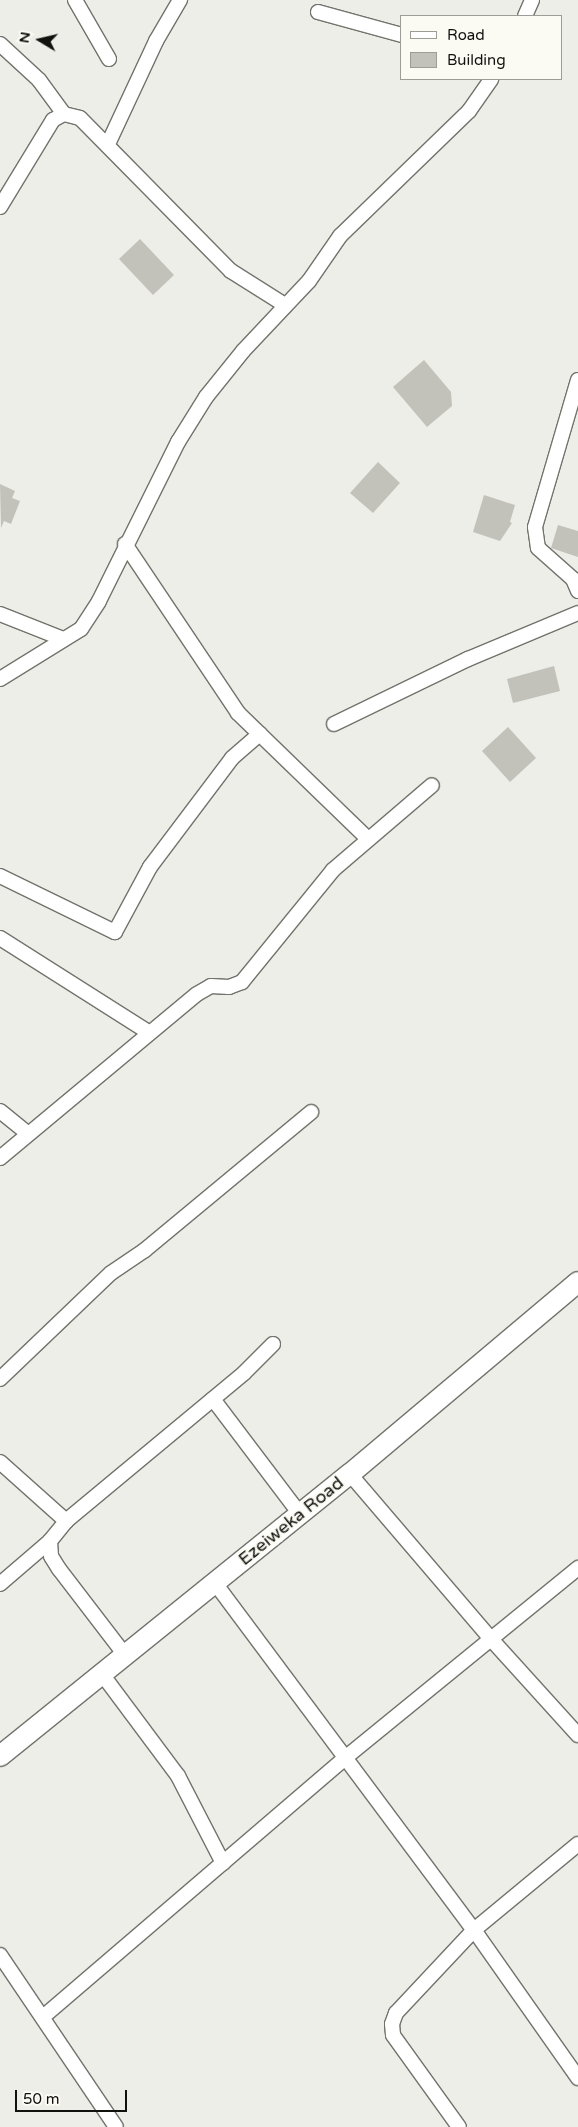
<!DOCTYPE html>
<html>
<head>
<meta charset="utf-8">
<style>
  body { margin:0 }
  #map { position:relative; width:578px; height:2127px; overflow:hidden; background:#edeee7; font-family:"Varela Round",sans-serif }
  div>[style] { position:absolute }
  .building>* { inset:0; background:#c2c2bb }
  .roads { filter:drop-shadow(1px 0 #73736d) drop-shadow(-1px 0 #73736d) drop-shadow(0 1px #73736d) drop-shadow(0 -1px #73736d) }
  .minor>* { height:14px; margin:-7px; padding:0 7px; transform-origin:7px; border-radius:7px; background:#fff }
  .secondary>* { height:20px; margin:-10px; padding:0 10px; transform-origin:10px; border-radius:10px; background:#fff }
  span { translate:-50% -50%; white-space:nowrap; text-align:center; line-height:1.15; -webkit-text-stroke:4.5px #fbfbf4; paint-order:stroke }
  .street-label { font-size:18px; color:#11110e }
  .legend { position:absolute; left:400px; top:15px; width:162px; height:65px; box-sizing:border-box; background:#fbfbf4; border:1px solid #9d9d98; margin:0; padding:6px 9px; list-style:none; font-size:15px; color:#11110e }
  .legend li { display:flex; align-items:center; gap:10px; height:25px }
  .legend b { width:25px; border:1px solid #9d9d98 }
  .north { position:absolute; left:15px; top:15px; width:50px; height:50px; -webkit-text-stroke:4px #fbfbf4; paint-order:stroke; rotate:279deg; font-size:14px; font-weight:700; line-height:20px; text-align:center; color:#11110e }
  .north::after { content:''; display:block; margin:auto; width:18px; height:22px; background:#11110e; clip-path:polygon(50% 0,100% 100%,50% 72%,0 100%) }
  .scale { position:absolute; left:15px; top:2090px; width:112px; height:22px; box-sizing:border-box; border:2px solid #11110e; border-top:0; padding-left:6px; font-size:15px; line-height:18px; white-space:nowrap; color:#11110e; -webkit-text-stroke:4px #fbfbf4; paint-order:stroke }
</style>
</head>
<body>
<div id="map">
  <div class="building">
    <div style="clip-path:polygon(140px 239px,174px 275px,153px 295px,119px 259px)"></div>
    <div style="clip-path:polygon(424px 360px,451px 392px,452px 406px,427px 427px,393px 387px)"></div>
    <div style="clip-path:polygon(378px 462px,400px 483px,373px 513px,350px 493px)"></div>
    <div style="clip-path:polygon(0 484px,15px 491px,12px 498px,20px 501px,11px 524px,4px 521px,1px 528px)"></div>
    <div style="clip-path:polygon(484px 495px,515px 505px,510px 522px,512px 523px,500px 541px,473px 532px)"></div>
    <div style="clip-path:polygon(558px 525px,578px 531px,578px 557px,551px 548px)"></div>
    <div style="clip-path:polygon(554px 666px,560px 691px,513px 703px,507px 679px)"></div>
    <div style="clip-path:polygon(508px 727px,536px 758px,510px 782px,482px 751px)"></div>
  </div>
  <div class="roads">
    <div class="minor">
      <div style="left:75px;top:0;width:68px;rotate:60deg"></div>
      <div style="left:318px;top:12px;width:87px;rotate:15.3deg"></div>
      <div style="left:525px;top:16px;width:17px;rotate:-66deg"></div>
      <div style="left:0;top:44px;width:53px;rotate:42.7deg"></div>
      <div style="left:39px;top:80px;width:42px;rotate:53.7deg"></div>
      <div style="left:108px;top:144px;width:114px;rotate:-65deg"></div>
      <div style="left:156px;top:41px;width:48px;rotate:-59.7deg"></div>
      <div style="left:0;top:207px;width:102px;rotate:-58.7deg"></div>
      <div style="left:53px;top:120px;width:13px;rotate:-29deg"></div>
      <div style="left:64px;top:114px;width:16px;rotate:14deg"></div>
      <div style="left:80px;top:118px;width:215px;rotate:45.4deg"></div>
      <div style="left:231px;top:271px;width:64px;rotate:32.2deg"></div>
      <div style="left:578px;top:380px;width:153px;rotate:106.3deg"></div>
      <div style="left:535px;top:527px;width:21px;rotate:82deg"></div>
      <div style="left:538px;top:548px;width:47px;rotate:41.5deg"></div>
      <div style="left:573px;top:579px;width:13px;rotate:67deg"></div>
      <div style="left:125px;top:544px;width:203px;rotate:56.2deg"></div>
      <div style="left:238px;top:713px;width:181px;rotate:44.1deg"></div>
      <div style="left:0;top:614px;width:68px;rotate:21.6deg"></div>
      <div style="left:0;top:679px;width:95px;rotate:-31.7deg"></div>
      <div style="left:81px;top:629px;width:33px;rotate:-57deg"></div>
      <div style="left:99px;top:601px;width:178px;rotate:-63.6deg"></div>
      <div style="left:178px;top:442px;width:53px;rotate:-58.1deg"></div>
      <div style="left:206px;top:397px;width:59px;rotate:-51.2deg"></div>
      <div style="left:243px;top:351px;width:96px;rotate:-46.7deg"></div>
      <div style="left:309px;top:281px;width:55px;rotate:-55.4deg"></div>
      <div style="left:340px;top:236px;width:180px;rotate:-44.1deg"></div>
      <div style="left:469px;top:111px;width:39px;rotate:-55deg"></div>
      <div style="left:334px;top:724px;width:149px;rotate:-25.9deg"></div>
      <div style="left:468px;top:659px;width:119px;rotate:-22.7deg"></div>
      <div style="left:0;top:876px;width:128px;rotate:26deg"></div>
      <div style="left:115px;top:932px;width:74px;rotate:-61.7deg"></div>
      <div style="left:150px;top:867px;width:136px;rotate:-53deg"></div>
      <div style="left:232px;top:758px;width:37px;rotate:-41deg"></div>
      <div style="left:0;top:938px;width:175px;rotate:32.4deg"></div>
      <div style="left:0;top:1111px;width:36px;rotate:39deg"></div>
      <div style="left:0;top:1158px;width:256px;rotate:-39.8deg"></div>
      <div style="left:197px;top:994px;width:16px;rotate:-30deg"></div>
      <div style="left:211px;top:986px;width:18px;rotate:3deg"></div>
      <div style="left:229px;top:987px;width:14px;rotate:-21deg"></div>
      <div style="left:242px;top:982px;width:144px;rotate:-50.9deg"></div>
      <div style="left:333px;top:870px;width:130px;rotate:-40.6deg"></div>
      <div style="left:0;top:1379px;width:153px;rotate:-43.7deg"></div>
      <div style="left:111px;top:1273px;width:41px;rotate:-34.1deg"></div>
      <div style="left:145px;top:1250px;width:216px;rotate:-39.7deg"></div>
      <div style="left:213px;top:1399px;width:144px;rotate:52.9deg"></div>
      <div style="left:0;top:1462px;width:89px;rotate:41.8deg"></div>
      <div style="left:350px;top:1474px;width:216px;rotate:49.5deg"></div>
      <div style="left:490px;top:1638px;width:131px;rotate:47.8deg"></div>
      <div style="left:215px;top:1583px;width:433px;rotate:53.3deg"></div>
      <div style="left:474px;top:1930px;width:181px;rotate:54.9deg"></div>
      <div style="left:0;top:1584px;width:66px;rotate:-40.7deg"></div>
      <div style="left:125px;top:1655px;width:108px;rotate:-127.5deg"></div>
      <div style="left:59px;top:1569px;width:15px;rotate:-122deg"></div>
      <div style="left:51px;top:1556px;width:15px;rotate:-94deg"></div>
      <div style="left:50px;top:1541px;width:26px;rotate:-51deg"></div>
      <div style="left:66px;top:1521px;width:231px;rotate:-39.7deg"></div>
      <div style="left:244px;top:1373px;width:41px;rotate:-45deg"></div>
      <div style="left:102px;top:1674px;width:127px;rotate:53.3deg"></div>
      <div style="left:178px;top:1776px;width:98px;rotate:62.7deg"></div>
      <div style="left:0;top:1955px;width:207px;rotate:56deg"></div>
      <div style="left:43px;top:2017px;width:398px;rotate:-40.6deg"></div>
      <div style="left:345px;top:1758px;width:301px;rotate:-39.2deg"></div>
      <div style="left:459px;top:2127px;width:113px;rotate:-125.7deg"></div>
      <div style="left:393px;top:2035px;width:11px;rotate:-95deg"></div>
      <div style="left:392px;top:2024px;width:12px;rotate:-70deg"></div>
      <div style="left:396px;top:2013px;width:114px;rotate:-46.8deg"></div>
      <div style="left:474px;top:1930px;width:135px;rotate:-39.6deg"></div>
    </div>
    <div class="secondary">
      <div style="left:0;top:1756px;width:449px;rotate:-38.9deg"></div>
      <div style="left:350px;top:1474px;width:298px;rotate:-40.1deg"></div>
    </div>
  </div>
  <div class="street-label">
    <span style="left:291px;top:1521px;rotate:-39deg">Ezeiweka Road</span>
  </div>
  <ul class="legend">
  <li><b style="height:6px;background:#fff"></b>Road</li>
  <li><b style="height:14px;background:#c2c2bb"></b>Building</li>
  </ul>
  <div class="north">N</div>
  <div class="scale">50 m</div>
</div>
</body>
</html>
